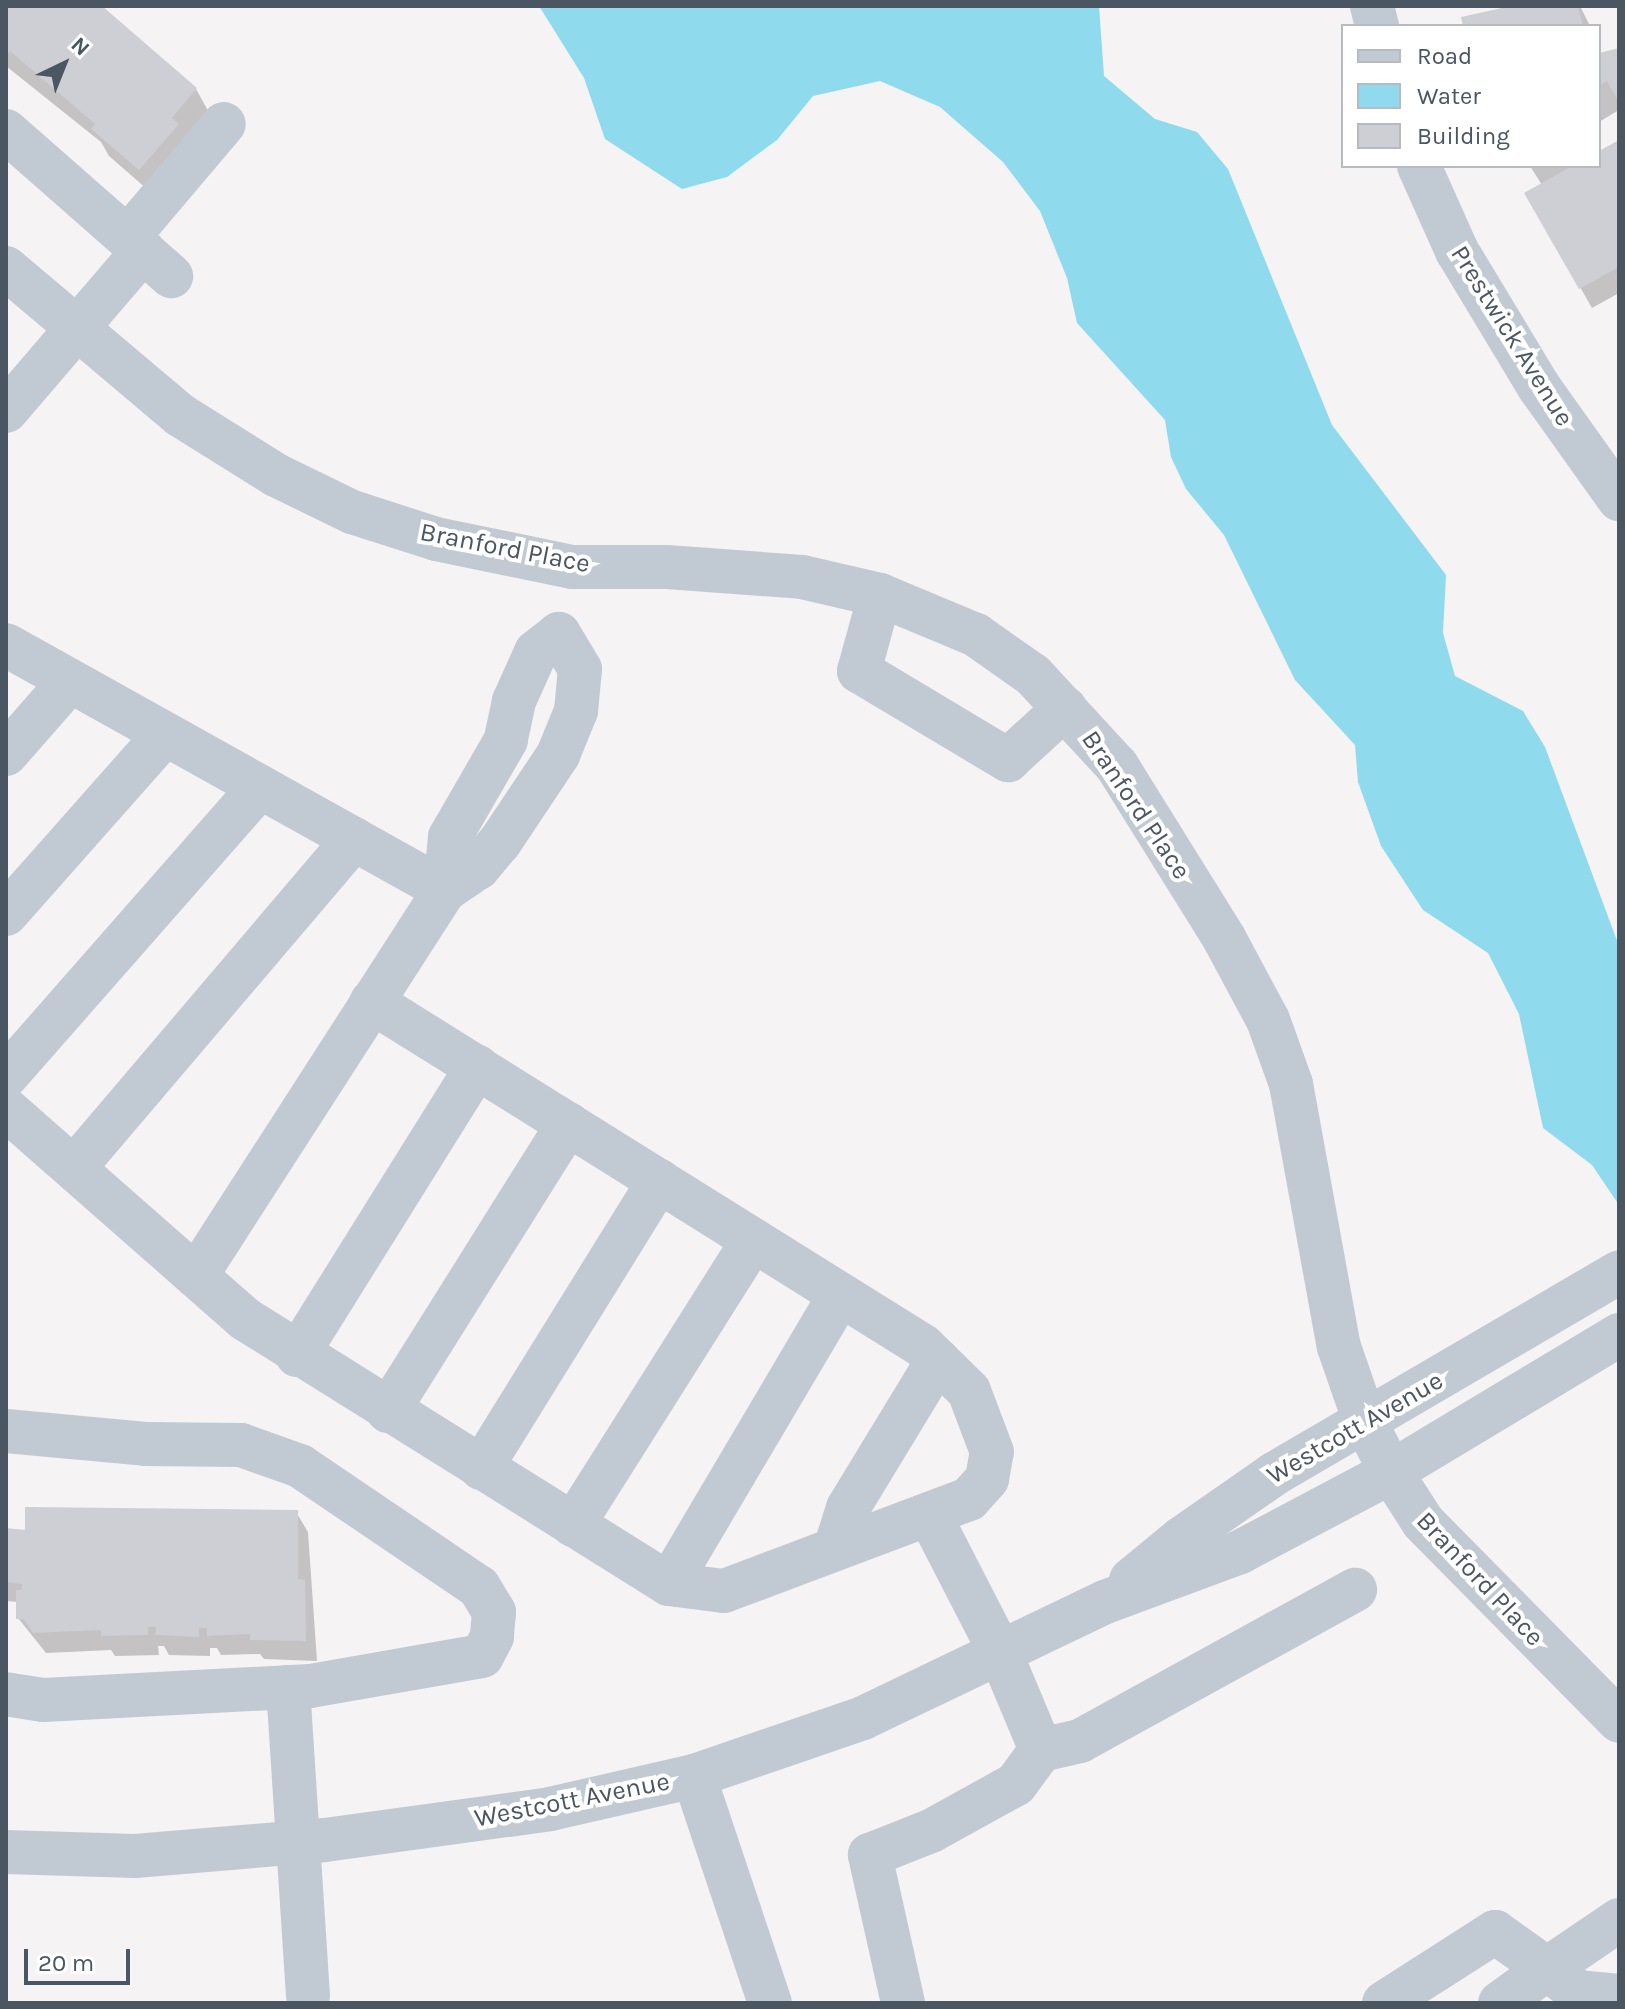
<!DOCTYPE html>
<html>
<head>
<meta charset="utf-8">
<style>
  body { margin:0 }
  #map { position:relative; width:1625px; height:2009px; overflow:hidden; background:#f5f3f3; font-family:Karla,sans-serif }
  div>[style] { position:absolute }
  .water>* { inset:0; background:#90daee }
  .shadow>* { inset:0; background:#0003 }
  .building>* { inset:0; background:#cdcfd5 }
  .minor>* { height:44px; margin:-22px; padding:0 22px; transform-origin:22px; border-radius:22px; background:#c1cad2 }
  span { translate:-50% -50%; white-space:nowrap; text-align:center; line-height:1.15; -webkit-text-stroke:8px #fff; paint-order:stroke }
  .street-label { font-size:26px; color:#4a5661 }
  .frame { position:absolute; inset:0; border:8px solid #4a5661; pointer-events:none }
  .legend { position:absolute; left:1341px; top:24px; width:260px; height:144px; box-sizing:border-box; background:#fff; border:2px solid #b7bbc0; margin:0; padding:10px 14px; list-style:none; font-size:24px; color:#4a5661 }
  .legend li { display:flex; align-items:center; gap:16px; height:40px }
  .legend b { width:40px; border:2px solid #b7bbc0 }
  .north { position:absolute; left:24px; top:24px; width:80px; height:80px; -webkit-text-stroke:6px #fff; paint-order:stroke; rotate:43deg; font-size:22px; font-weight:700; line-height:32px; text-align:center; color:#4a5661 }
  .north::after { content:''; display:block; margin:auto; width:28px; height:36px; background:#4a5661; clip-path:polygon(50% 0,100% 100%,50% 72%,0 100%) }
  .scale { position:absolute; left:24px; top:1949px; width:106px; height:36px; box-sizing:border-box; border:4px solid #4a5661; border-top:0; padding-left:10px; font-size:24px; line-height:28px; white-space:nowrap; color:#4a5661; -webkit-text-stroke:6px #fff; paint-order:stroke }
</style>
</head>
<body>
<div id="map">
  <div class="water">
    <div style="clip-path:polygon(539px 6px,1099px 6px,1104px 76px,1155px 119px,1197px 132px,1228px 169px,1332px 425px,1446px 575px,1443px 633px,1455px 676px,1523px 711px,1545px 747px,1619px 946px,1619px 1205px,1592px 1165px,1543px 1128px,1519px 1014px,1488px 953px,1423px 910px,1381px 846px,1358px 782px,1355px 745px,1295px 680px,1224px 535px,1186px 489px,1171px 457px,1165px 420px,1077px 323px,1067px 278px,1040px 211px,1003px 162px,940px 107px,880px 81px,813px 96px,777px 140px,727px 177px,682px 189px,605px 139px,584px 78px)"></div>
  </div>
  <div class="shadow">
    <div style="clip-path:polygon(6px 6px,99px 6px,196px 89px,211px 116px,155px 196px,109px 156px,101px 142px,6px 66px)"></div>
    <div style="clip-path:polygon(1521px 6px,1580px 6px,1590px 26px,1465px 26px)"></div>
    <div style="clip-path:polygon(1619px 50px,1619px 110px,1599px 122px,1599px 55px)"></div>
    <div style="clip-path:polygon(1619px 142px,1619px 293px,1592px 308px,1527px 194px,1542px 185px,1530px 166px,1599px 166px,1599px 153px)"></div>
    <div style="clip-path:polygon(296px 1512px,308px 1532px,317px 1661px,264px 1659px,260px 1654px,221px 1655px,217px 1648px,210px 1648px,210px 1656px,169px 1655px,164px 1646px,158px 1646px,159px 1655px,115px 1656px,111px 1650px,46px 1653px,18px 1618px,18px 1602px,6px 1601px,6px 1523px,9px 1531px,27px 1532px)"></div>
  </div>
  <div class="building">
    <div style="clip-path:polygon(6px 6px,102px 6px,197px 88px,172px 118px,179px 124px,139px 170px,91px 129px,95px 124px,10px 51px,6px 56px)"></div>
    <div style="clip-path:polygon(1511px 6px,1578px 6px,1583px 26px,1463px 26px,1461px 17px)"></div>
    <div style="clip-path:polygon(1619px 48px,1619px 102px,1607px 81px,1599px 86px,1599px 53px)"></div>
    <div style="clip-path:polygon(1619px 140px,1619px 267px,1579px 289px,1524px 193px,1572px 166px,1599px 166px,1599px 151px)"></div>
    <div style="clip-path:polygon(25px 1507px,298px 1510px,298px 1579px,305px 1580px,306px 1641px,250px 1640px,250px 1634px,207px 1636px,207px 1628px,199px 1628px,199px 1637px,155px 1635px,156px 1627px,148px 1627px,148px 1635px,101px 1636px,101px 1630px,33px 1633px,24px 1619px,16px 1619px,16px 1590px,22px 1590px,22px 1584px,6px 1582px,6px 1528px,25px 1530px)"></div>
  </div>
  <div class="minor">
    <div style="left:1372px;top:6px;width:21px;rotate:76deg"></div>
    <div style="left:6px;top:131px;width:220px;rotate:41.3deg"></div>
    <div style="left:1419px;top:166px;width:93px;rotate:65.9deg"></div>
    <div style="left:1457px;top:251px;width:159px;rotate:58.9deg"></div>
    <div style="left:1539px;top:387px;width:138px;rotate:54.5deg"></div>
    <div style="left:128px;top:237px;width:148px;rotate:-49.7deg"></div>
    <div style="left:6px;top:268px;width:228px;rotate:40.2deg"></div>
    <div style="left:180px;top:415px;width:113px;rotate:32deg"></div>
    <div style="left:276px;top:475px;width:85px;rotate:26deg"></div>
    <div style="left:352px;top:512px;width:88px;rotate:17.8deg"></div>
    <div style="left:436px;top:539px;width:139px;rotate:11.6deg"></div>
    <div style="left:572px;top:567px;width:95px"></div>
    <div style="left:667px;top:567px;width:135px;rotate:4.2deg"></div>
    <div style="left:802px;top:577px;width:80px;rotate:13deg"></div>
    <div style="left:880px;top:595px;width:104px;rotate:22.6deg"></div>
    <div style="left:976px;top:635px;width:70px;rotate:35.1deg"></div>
    <div style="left:1033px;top:675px;width:124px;rotate:47.3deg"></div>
    <div style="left:1117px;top:766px;width:203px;rotate:58.1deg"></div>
    <div style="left:1224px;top:938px;width:93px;rotate:61.8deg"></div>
    <div style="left:1268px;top:1020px;width:68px;rotate:70.2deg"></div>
    <div style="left:1291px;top:1084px;width:267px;rotate:79.7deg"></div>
    <div style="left:1339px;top:1347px;width:79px;rotate:70.9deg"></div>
    <div style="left:1365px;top:1422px;width:56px;rotate:62.5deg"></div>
    <div style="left:1391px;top:1472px;width:59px;rotate:57.4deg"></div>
    <div style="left:1423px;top:1522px;width:279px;rotate:45.4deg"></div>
    <div style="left:6px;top:411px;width:211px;rotate:-49.4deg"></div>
    <div style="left:880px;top:595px;width:79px;rotate:105.4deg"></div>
    <div style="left:859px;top:671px;width:174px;rotate:30.9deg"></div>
    <div style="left:1008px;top:760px;width:77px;rotate:-42.4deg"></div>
    <div style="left:6px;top:645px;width:503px;rotate:29.17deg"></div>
    <div style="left:6px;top:754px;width:97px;rotate:-48.8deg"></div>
    <div style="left:6px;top:914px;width:240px;rotate:-48.5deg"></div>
    <div style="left:6px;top:1076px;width:385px;rotate:-48.7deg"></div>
    <div style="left:6px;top:1109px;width:318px;rotate:41.3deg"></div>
    <div style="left:245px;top:1319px;width:500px;rotate:32.01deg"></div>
    <div style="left:669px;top:1584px;width:55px;rotate:7.3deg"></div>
    <div style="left:724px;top:1591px;width:262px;rotate:-20.6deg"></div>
    <div style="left:969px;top:1499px;width:27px;rotate:-48deg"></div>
    <div style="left:987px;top:1479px;width:27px;rotate:-80deg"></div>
    <div style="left:992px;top:1452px;width:65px;rotate:-110.7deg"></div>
    <div style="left:969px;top:1391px;width:64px;rotate:-135.6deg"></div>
    <div style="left:923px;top:1346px;width:650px;rotate:-148.02deg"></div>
    <div style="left:74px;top:1168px;width:432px;rotate:-49.6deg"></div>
    <div style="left:196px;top:1276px;width:459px;rotate:-57.2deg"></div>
    <div style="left:445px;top:890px;width:40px;rotate:-34deg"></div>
    <div style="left:478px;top:868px;width:34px;rotate:-50deg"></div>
    <div style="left:500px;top:842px;width:105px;rotate:-56.3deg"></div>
    <div style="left:558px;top:755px;width:48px;rotate:-67.8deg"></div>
    <div style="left:576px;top:711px;width:42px;rotate:-84.6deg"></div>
    <div style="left:580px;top:669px;width:41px;rotate:-121deg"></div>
    <div style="left:559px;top:634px;width:29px;rotate:142deg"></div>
    <div style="left:536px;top:652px;width:54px;rotate:114.2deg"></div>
    <div style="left:514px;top:701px;width:40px;rotate:102deg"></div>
    <div style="left:506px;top:740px;width:112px;rotate:120deg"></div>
    <div style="left:450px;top:837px;width:53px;rotate:95.4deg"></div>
    <div style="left:297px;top:1355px;width:340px;rotate:-58deg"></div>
    <div style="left:388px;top:1411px;width:339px;rotate:-57.9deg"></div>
    <div style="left:6px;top:1431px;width:140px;rotate:5.3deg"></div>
    <div style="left:145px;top:1444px;width:96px;rotate:0.6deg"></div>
    <div style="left:241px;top:1445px;width:63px;rotate:19.6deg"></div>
    <div style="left:300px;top:1466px;width:216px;rotate:34.1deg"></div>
    <div style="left:479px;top:1587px;width:29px;rotate:59deg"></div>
    <div style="left:494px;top:1612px;width:25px;rotate:95deg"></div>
    <div style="left:492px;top:1637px;width:21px;rotate:118deg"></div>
    <div style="left:482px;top:1656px;width:175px;rotate:170.1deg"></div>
    <div style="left:310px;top:1686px;width:267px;rotate:177deg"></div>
    <div style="left:43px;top:1700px;width:37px;rotate:-171deg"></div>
    <div style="left:481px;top:1468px;width:338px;rotate:-58.2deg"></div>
    <div style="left:573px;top:1525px;width:337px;rotate:-57.7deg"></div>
    <div style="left:835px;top:1549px;width:43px;rotate:-72.4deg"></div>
    <div style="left:848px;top:1508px;width:173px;rotate:-58.7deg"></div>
    <div style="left:1131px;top:1580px;width:66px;rotate:-39.5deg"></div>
    <div style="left:1182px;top:1538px;width:112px;rotate:-34.8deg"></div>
    <div style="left:1274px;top:1474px;width:400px;rotate:-30.3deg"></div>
    <div style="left:669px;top:1584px;width:336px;rotate:-59.4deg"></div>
    <div style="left:288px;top:1687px;width:309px;rotate:86.3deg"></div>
    <div style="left:1041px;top:1750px;width:40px;rotate:-13deg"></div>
    <div style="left:1080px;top:1741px;width:314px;rotate:-28.8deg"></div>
    <div style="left:694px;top:1776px;width:239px;rotate:71.5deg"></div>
    <div style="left:6px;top:1852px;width:129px;rotate:1.8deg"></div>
    <div style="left:135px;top:1856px;width:191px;rotate:-4.8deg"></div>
    <div style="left:325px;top:1840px;width:227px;rotate:-7.8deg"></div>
    <div style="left:550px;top:1809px;width:148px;rotate:-12.9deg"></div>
    <div style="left:694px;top:1776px;width:179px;rotate:-18.9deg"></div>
    <div style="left:863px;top:1718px;width:268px;rotate:-25.6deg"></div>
    <div style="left:1105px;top:1602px;width:144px;rotate:-20.3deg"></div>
    <div style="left:1240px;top:1552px;width:171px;rotate:-27.9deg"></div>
    <div style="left:1391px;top:1472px;width:266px;rotate:-31deg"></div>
    <div style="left:903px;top:2003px;width:152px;rotate:-102.6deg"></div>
    <div style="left:870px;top:1855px;width:66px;rotate:-21.5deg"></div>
    <div style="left:931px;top:1831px;width:97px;rotate:-28.9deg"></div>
    <div style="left:1016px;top:1784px;width:42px;rotate:-53.7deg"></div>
    <div style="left:1041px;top:1750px;width:106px;rotate:-112.7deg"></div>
    <div style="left:1000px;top:1652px;width:155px;rotate:-117.2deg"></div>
    <div style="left:1384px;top:2003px;width:132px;rotate:-32.6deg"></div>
    <div style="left:1495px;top:1932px;width:64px;rotate:35.4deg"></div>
    <div style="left:1547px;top:1969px;width:87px;rotate:-34.2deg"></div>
    <div style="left:1500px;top:2003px;width:58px;rotate:-35.9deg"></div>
    <div style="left:1547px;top:1969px;width:38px;rotate:37deg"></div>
    <div style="left:1577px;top:1992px;width:42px;rotate:5.4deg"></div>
  </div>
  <div class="street-label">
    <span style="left:1512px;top:336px;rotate:58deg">Prestwick Avenue</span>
    <span style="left:505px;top:548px;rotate:11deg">Branford Place</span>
    <span style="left:1136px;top:805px;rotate:56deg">Branford Place</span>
    <span style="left:1355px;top:1428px;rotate:-30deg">Westcott Avenue</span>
    <span style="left:1480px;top:1579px;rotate:47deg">Branford Place</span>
    <span style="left:572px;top:1800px;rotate:-11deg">Westcott Avenue</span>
  </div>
  <div class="frame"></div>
  <ul class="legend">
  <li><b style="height:10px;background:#c1cad2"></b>Road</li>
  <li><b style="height:22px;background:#90daee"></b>Water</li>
  <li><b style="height:22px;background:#cdcfd5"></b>Building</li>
  </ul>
  <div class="north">N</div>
  <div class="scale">20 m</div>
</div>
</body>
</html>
